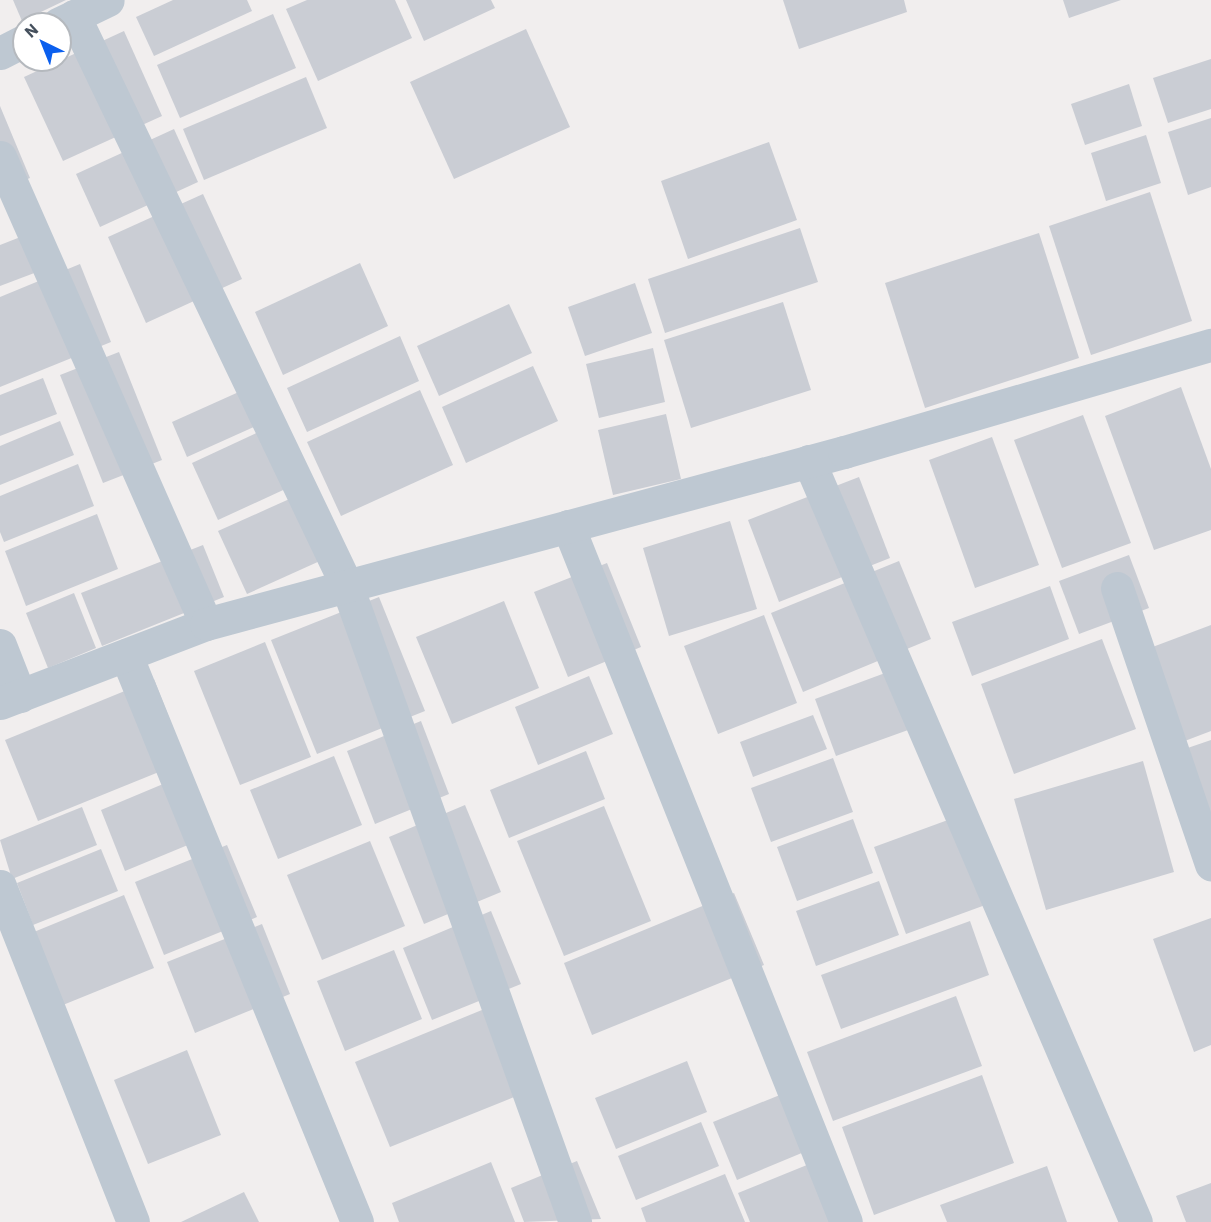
<!DOCTYPE html>
<html>
<head>
<meta charset="utf-8">
<style>
  body { margin:0 }
  #map { position:relative; width:1211px; height:1222px; overflow:hidden; background:#f1eeee; font-family:"IBM Plex Sans",sans-serif }
  div>[style] { position:absolute }
  .building>* { inset:0; background:#cacdd4 }
  .minor>* { height:33px; margin:-16.5px; padding:0 16.5px; transform-origin:16.5px; border-radius:16.5px; background:#bec8d2 }
  span { translate:-50% -50%; white-space:nowrap; text-align:center; line-height:1.15; -webkit-text-stroke:5px #fff; paint-order:stroke }
  .north { position:absolute; left:12px; top:12px; width:60px; height:60px; box-sizing:border-box; background:#fff; border:2px solid #b5b9be; border-radius:50%; rotate:317deg; font-size:16px; font-weight:700; line-height:24px; text-align:center; color:#45505d }
  .north::after { content:''; display:block; margin:auto; width:21px; height:27px; background:#0b5fee; clip-path:polygon(50% 0,100% 100%,50% 72%,0 100%) }
</style>
</head>
<body>
<div id="map">
  <div class="building">
    <div style="clip-path:polygon(13px 0,66px 0,22px 21px)"></div>
    <div style="clip-path:polygon(173px 0,247px 0,252px 11px,154px 56px,136px 17px)"></div>
    <div style="clip-path:polygon(307px 0,395px 0,412px 38px,318px 81px,286px 9px)"></div>
    <div style="clip-path:polygon(406px 0,491px 0,495px 8px,424px 41px)"></div>
    <div style="clip-path:polygon(783px 0,904px 0,907px 12px,799px 49px)"></div>
    <div style="clip-path:polygon(1063px 0,1121px 0,1069px 18px)"></div>
    <div style="clip-path:polygon(273px 14px,296px 68px,180px 118px,157px 65px)"></div>
    <div style="clip-path:polygon(526px 29px,570px 127px,454px 179px,410px 82px)"></div>
    <div style="clip-path:polygon(124px 31px,162px 116px,63px 161px,24px 77px)"></div>
    <div style="clip-path:polygon(1211px 59px,1211px 109px,1168px 123px,1153px 78px)"></div>
    <div style="clip-path:polygon(306px 77px,327px 128px,204px 180px,183px 129px)"></div>
    <div style="clip-path:polygon(1129px 84px,1142px 126px,1085px 145px,1071px 104px)"></div>
    <div style="clip-path:polygon(0 106px,30px 178px,0 190px)"></div>
    <div style="clip-path:polygon(1211px 118px,1211px 187px,1188px 195px,1168px 132px)"></div>
    <div style="clip-path:polygon(174px 129px,198px 182px,100px 227px,76px 174px)"></div>
    <div style="clip-path:polygon(1146px 135px,1161px 183px,1106px 201px,1091px 153px)"></div>
    <div style="clip-path:polygon(769px 142px,797px 220px,688px 259px,661px 181px)"></div>
    <div style="clip-path:polygon(1150px 192px,1192px 321px,1091px 355px,1049px 226px)"></div>
    <div style="clip-path:polygon(203px 194px,242px 279px,146px 323px,108px 237px)"></div>
    <div style="clip-path:polygon(800px 228px,818px 282px,665px 333px,648px 279px)"></div>
    <div style="clip-path:polygon(1039px 233px,1079px 358px,925px 408px,885px 283px)"></div>
    <div style="clip-path:polygon(23px 236px,37px 272px,0 286px,0 245px)"></div>
    <div style="clip-path:polygon(360px 263px,388px 326px,283px 375px,255px 312px)"></div>
    <div style="clip-path:polygon(80px 264px,111px 342px,0 387px,0 297px)"></div>
    <div style="clip-path:polygon(635px 283px,652px 333px,585px 356px,568px 307px)"></div>
    <div style="clip-path:polygon(783px 302px,811px 390px,691px 428px,664px 340px)"></div>
    <div style="clip-path:polygon(509px 304px,532px 353px,439px 396px,417px 346px)"></div>
    <div style="clip-path:polygon(400px 336px,419px 381px,307px 432px,287px 388px)"></div>
    <div style="clip-path:polygon(653px 348px,665px 402px,599px 418px,586px 364px)"></div>
    <div style="clip-path:polygon(119px 352px,162px 460px,103px 483px,60px 375px)"></div>
    <div style="clip-path:polygon(533px 366px,558px 421px,466px 463px,442px 407px)"></div>
    <div style="clip-path:polygon(43px 378px,57px 414px,0 436px,0 395px)"></div>
    <div style="clip-path:polygon(263px 381px,278px 416px,187px 457px,172px 422px)"></div>
    <div style="clip-path:polygon(1181px 387px,1211px 469px,1211px 530px,1154px 550px,1105px 416px)"></div>
    <div style="clip-path:polygon(420px 390px,453px 465px,341px 516px,307px 442px)"></div>
    <div style="clip-path:polygon(666px 414px,681px 479px,613px 495px,598px 430px)"></div>
    <div style="clip-path:polygon(1083px 415px,1131px 543px,1062px 568px,1014px 440px)"></div>
    <div style="clip-path:polygon(60px 421px,74px 455px,0 485px,0 446px)"></div>
    <div style="clip-path:polygon(280px 422px,307px 479px,218px 520px,192px 463px)"></div>
    <div style="clip-path:polygon(992px 437px,1039px 565px,975px 588px,929px 460px)"></div>
    <div style="clip-path:polygon(78px 464px,94px 506px,4px 542px,0 532px,0 496px)"></div>
    <div style="clip-path:polygon(859px 477px,890px 558px,779px 602px,748px 520px)"></div>
    <div style="clip-path:polygon(314px 488px,342px 551px,247px 594px,218px 531px)"></div>
    <div style="clip-path:polygon(97px 514px,118px 569px,26px 606px,5px 551px)"></div>
    <div style="clip-path:polygon(730px 521px,757px 609px,669px 636px,643px 548px)"></div>
    <div style="clip-path:polygon(203px 545px,224px 597px,102px 646px,81px 593px)"></div>
    <div style="clip-path:polygon(1129px 555px,1149px 608px,1079px 634px,1059px 581px)"></div>
    <div style="clip-path:polygon(899px 561px,931px 639px,803px 692px,771px 613px)"></div>
    <div style="clip-path:polygon(607px 563px,641px 647px,568px 677px,534px 592px)"></div>
    <div style="clip-path:polygon(1050px 586px,1069px 639px,972px 676px,952px 622px)"></div>
    <div style="clip-path:polygon(74px 593px,96px 648px,48px 668px,26px 613px)"></div>
    <div style="clip-path:polygon(379px 597px,425px 711px,317px 754px,271px 640px)"></div>
    <div style="clip-path:polygon(504px 601px,539px 688px,452px 724px,416px 637px)"></div>
    <div style="clip-path:polygon(764px 615px,797px 703px,718px 734px,684px 646px)"></div>
    <div style="clip-path:polygon(1211px 625px,1211px 731px,1169px 747px,1134px 654px)"></div>
    <div style="clip-path:polygon(1102px 639px,1136px 729px,1014px 774px,981px 684px)"></div>
    <div style="clip-path:polygon(265px 642px,311px 757px,240px 785px,194px 671px)"></div>
    <div style="clip-path:polygon(912px 663px,933px 721px,836px 756px,815px 699px)"></div>
    <div style="clip-path:polygon(589px 676px,613px 734px,538px 765px,515px 707px)"></div>
    <div style="clip-path:polygon(154px 679px,186px 761px,38px 821px,5px 740px)"></div>
    <div style="clip-path:polygon(813px 715px,827px 749px,753px 777px,740px 742px)"></div>
    <div style="clip-path:polygon(421px 721px,449px 794px,375px 824px,347px 751px)"></div>
    <div style="clip-path:polygon(1211px 740px,1211px 819px,1173px 753px)"></div>
    <div style="clip-path:polygon(586px 751px,605px 799px,509px 838px,490px 790px)"></div>
    <div style="clip-path:polygon(334px 756px,362px 825px,278px 859px,250px 790px)"></div>
    <div style="clip-path:polygon(833px 758px,853px 812px,771px 842px,751px 788px)"></div>
    <div style="clip-path:polygon(1143px 761px,1174px 872px,1046px 910px,1014px 799px)"></div>
    <div style="clip-path:polygon(187px 774px,212px 835px,125px 871px,101px 810px)"></div>
    <div style="clip-path:polygon(465px 805px,501px 892px,424px 924px,389px 837px)"></div>
    <div style="clip-path:polygon(604px 806px,651px 921px,564px 956px,517px 841px)"></div>
    <div style="clip-path:polygon(82px 807px,97px 845px,12px 879px,0 840px)"></div>
    <div style="clip-path:polygon(967px 813px,999px 900px,906px 934px,874px 847px)"></div>
    <div style="clip-path:polygon(853px 819px,873px 873px,797px 901px,777px 847px)"></div>
    <div style="clip-path:polygon(370px 841px,405px 926px,322px 960px,287px 875px)"></div>
    <div style="clip-path:polygon(227px 845px,257px 917px,164px 955px,135px 882px)"></div>
    <div style="clip-path:polygon(101px 849px,118px 891px,33px 925px,17px 883px)"></div>
    <div style="clip-path:polygon(879px 881px,899px 935px,816px 966px,796px 911px)"></div>
    <div style="clip-path:polygon(734px 893px,764px 965px,592px 1035px,564px 963px)"></div>
    <div style="clip-path:polygon(124px 895px,154px 968px,58px 1007px,29px 934px)"></div>
    <div style="clip-path:polygon(491px 911px,521px 984px,432px 1020px,403px 948px)"></div>
    <div style="clip-path:polygon(1211px 918px,1211px 1045px,1194px 1052px,1153px 939px)"></div>
    <div style="clip-path:polygon(970px 921px,989px 975px,841px 1029px,821px 975px)"></div>
    <div style="clip-path:polygon(262px 924px,290px 994px,195px 1033px,167px 962px)"></div>
    <div style="clip-path:polygon(394px 950px,422px 1019px,345px 1051px,317px 981px)"></div>
    <div style="clip-path:polygon(956px 996px,982px 1066px,833px 1121px,807px 1052px)"></div>
    <div style="clip-path:polygon(499px 1003px,534px 1089px,390px 1147px,355px 1062px)"></div>
    <div style="clip-path:polygon(187px 1050px,221px 1135px,148px 1164px,114px 1080px)"></div>
    <div style="clip-path:polygon(687px 1061px,707px 1112px,616px 1149px,595px 1098px)"></div>
    <div style="clip-path:polygon(982px 1075px,1014px 1163px,874px 1215px,842px 1127px)"></div>
    <div style="clip-path:polygon(797px 1088px,821px 1145px,737px 1180px,713px 1122px)"></div>
    <div style="clip-path:polygon(701px 1122px,719px 1166px,636px 1200px,618px 1156px)"></div>
    <div style="clip-path:polygon(829px 1156px,841px 1222px,750px 1222px,738px 1193px)"></div>
    <div style="clip-path:polygon(577px 1161px,601px 1219px,524px 1222px,511px 1188px)"></div>
    <div style="clip-path:polygon(491px 1162px,515px 1222px,399px 1222px,392px 1203px)"></div>
    <div style="clip-path:polygon(1047px 1166px,1067px 1222px,947px 1222px,940px 1205px)"></div>
    <div style="clip-path:polygon(725px 1174px,745px 1222px,646px 1222px,641px 1208px)"></div>
    <div style="clip-path:polygon(1211px 1183px,1211px 1222px,1186px 1222px,1176px 1196px)"></div>
    <div style="clip-path:polygon(244px 1192px,259px 1222px,181px 1222px)"></div>
  </div>
  <div class="minor">
    <div style="left:74px;top:16px;width:632px;rotate:64.41deg"></div>
    <div style="left:347px;top:586px;width:676px;rotate:70.28deg"></div>
    <div style="left:58px;top:24px;width:55px;rotate:-25.6deg"></div>
    <div style="left:0;top:53px;width:27px;rotate:-27deg"></div>
    <div style="left:0;top:157px;width:510px;rotate:66.2deg"></div>
    <div style="left:809px;top:461px;width:828px;rotate:66.75deg"></div>
    <div style="left:568px;top:526px;width:749px;rotate:68.23deg"></div>
    <div style="left:1117px;top:588px;width:292px;rotate:71.2deg"></div>
    <div style="left:0;top:645px;width:55px;rotate:68.6deg"></div>
    <div style="left:126px;top:655px;width:612px;rotate:67.83deg"></div>
    <div style="left:0;top:703px;width:221px;rotate:-21deg"></div>
    <div style="left:206px;top:624px;width:661px;rotate:-15.09deg"></div>
    <div style="left:844px;top:452px;width:382px;rotate:-16.3deg"></div>
    <div style="left:0;top:886px;width:361px;rotate:68.4deg"></div>
  </div>
  <div class="north">N</div>
</div>
</body>
</html>
